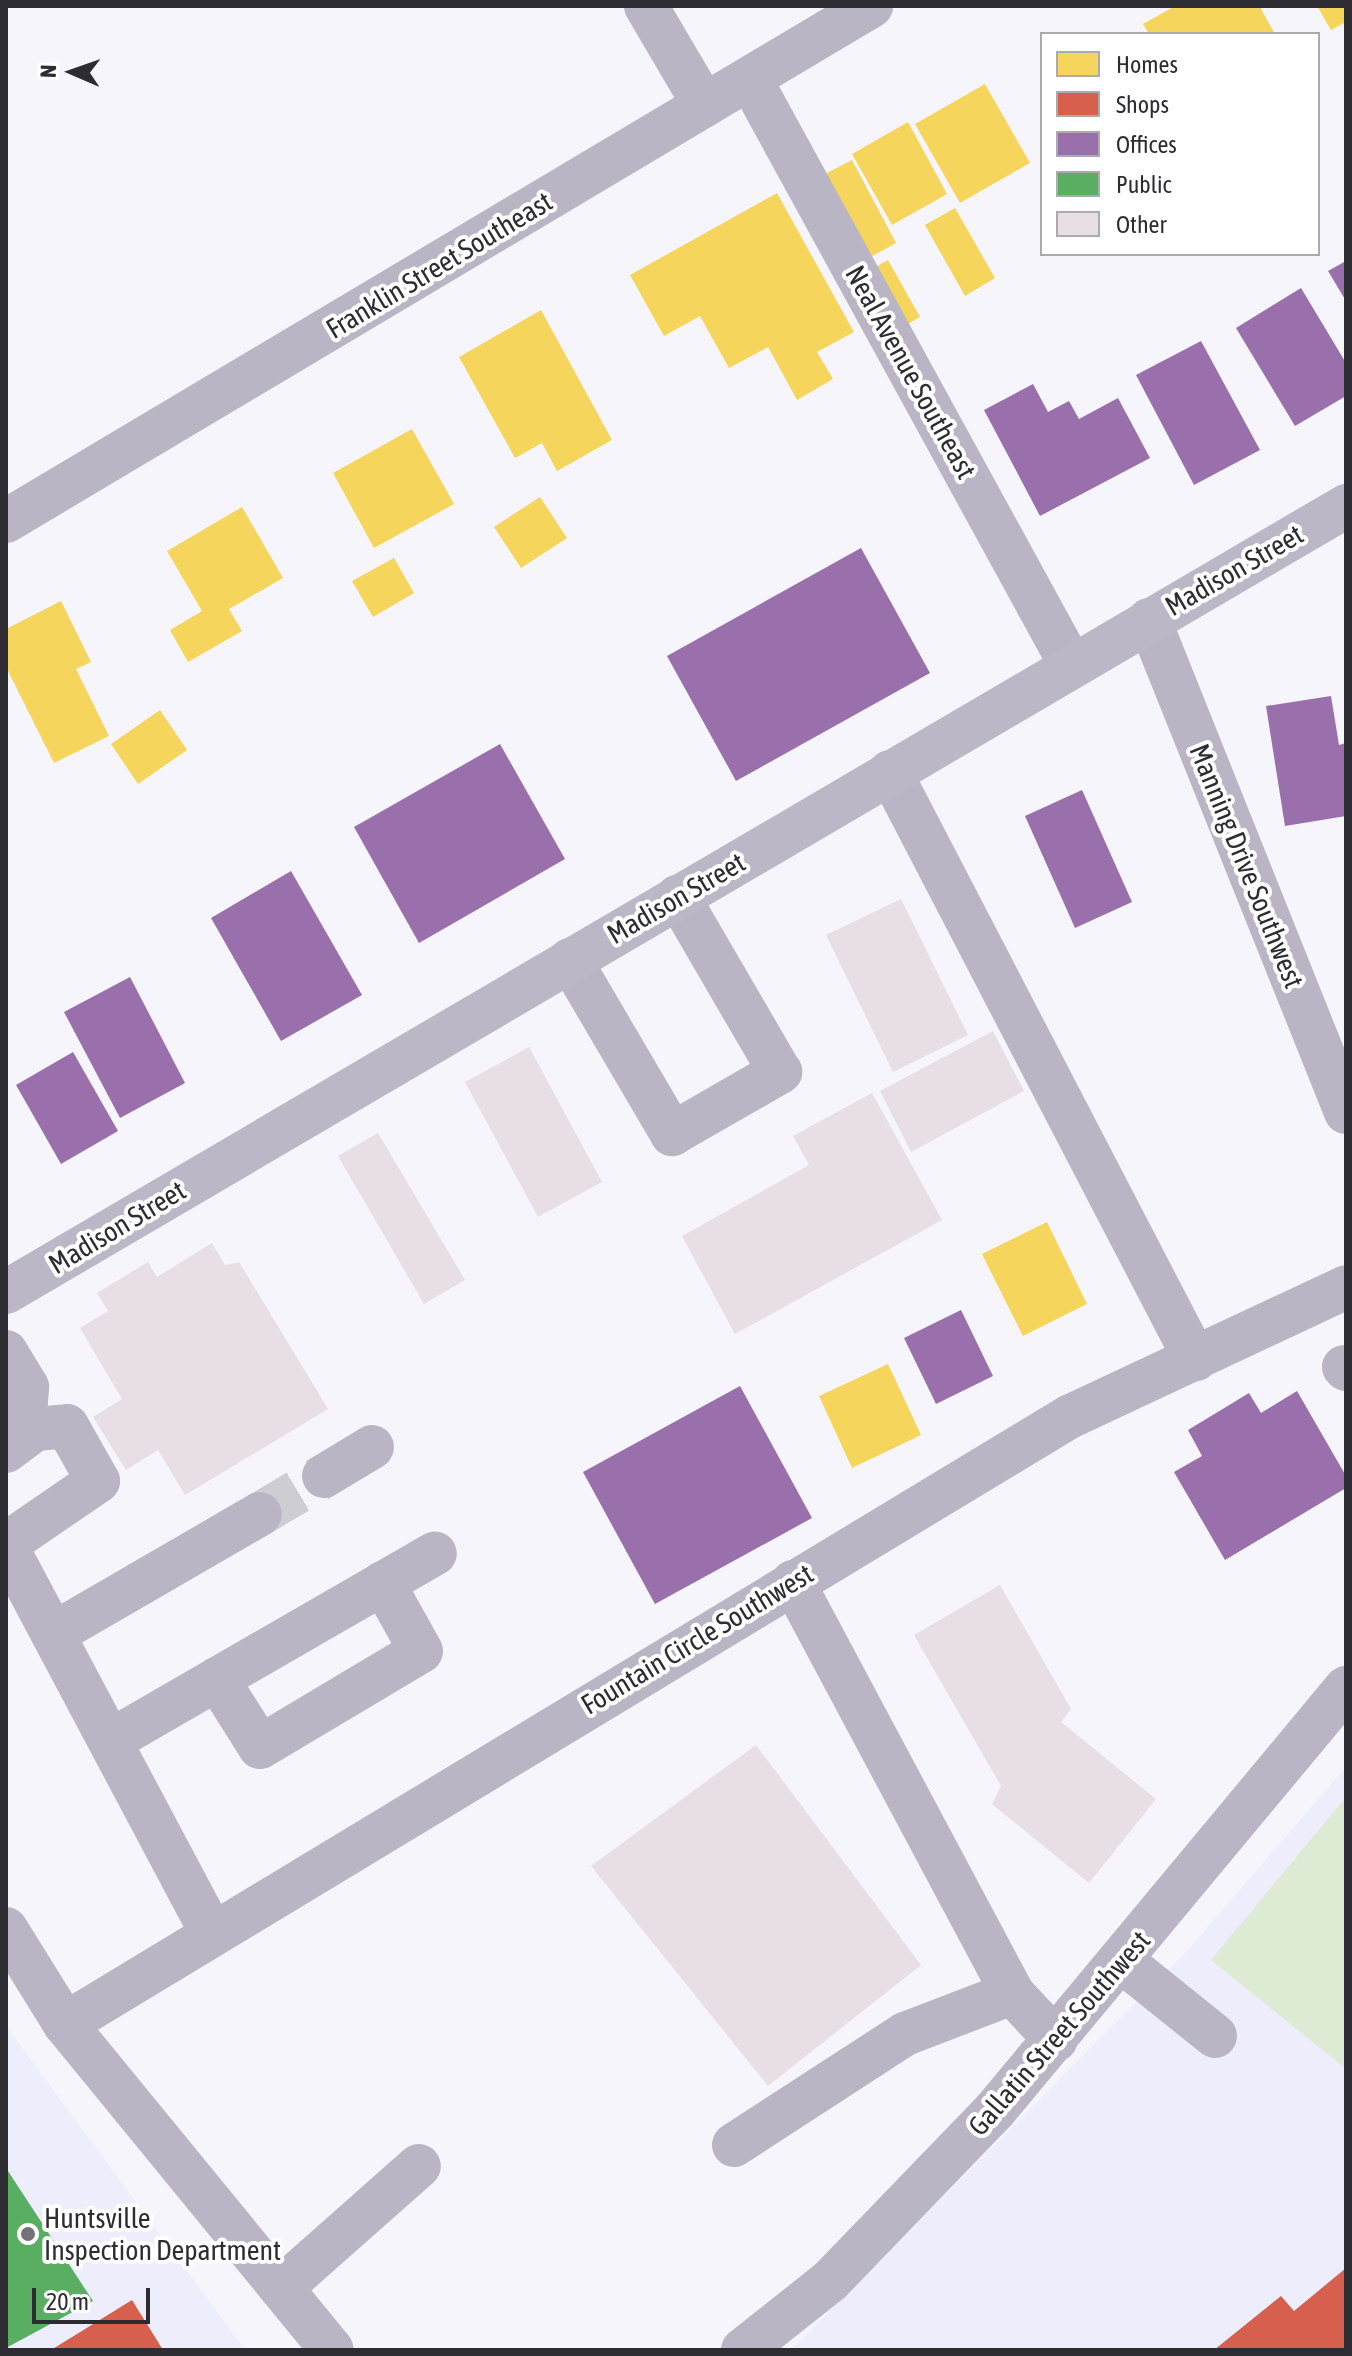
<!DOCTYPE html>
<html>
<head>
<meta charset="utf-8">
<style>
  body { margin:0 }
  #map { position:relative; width:1352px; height:2356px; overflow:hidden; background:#f5f5fb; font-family:"Asap Condensed",sans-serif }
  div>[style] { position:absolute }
  .built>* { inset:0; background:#eeedfc }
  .green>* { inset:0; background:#ddebd4 }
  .homes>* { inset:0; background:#f6d55c }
  .shops>* { inset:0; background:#d6604d }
  .offices>* { inset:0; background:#9970ab }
  .public>* { inset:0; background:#5aae61 }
  .building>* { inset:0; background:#e8dee5 }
  .minor-tunnel>* { height:44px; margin-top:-22px; transform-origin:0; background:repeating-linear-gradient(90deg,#cdcdd3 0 44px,transparent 0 66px) }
  .minor>* { height:44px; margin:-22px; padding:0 22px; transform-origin:22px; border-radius:22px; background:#bab5c4 }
  .major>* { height:44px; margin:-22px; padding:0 22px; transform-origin:22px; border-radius:22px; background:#bcb7c6 }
  .dots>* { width:22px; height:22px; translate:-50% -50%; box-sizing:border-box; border:4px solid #fff; border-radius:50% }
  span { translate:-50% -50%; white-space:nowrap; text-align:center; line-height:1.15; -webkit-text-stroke:8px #fff; paint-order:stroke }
  .street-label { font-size:28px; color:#2d2c33 }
  .poi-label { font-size:28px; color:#2d2c33 }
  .left { translate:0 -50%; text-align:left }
  .frame { position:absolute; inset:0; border:8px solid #2d2c33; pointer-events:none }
  .legend { position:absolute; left:1040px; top:32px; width:280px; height:224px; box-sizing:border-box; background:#fff; border:2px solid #ababad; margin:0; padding:10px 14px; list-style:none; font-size:24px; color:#2d2c33 }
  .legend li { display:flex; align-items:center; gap:16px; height:40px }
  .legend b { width:40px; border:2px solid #ababad }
  .north { position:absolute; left:32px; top:32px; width:80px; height:80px; -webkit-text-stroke:6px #fff; paint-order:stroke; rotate:272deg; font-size:22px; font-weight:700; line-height:32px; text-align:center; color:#2d2c33 }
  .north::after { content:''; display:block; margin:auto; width:28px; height:36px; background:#2d2c33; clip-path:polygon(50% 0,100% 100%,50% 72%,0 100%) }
  .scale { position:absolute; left:32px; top:2288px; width:118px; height:36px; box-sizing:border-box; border:4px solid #2d2c33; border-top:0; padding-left:10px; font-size:24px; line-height:28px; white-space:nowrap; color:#2d2c33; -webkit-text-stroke:6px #fff; paint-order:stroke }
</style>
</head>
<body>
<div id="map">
  <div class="built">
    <div style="clip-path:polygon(1346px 1767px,1346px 2350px,791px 2350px,1186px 1952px)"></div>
    <div style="clip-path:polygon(6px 2026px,245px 2350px,6px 2350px)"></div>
  </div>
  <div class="green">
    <div style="clip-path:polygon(1346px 1797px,1346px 2069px,1211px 1960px)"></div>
  </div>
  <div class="homes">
    <div style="clip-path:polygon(1175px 6px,1265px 6px,1261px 9px,1275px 34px,1149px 34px,1143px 24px)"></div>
    <div style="clip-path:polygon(1317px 6px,1346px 6px,1346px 22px,1331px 30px)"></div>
    <div style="clip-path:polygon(985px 84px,1030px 163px,960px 203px,915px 124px)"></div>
    <div style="clip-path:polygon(908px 122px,947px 194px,892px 225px,852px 154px)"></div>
    <div style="clip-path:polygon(852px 160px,896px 243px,867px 259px,823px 175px)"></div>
    <div style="clip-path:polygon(777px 193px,854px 332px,817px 352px,833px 379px,797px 400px,768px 347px,729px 368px,700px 316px,664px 336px,630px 275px)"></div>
    <div style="clip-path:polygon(955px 208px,995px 278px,965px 296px,925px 225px)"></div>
    <div style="clip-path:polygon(888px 260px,920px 317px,897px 330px,865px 273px)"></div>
    <div style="clip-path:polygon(541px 310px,612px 440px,557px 471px,542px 443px,515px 458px,459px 357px)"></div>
    <div style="clip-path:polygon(412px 429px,454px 504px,374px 548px,333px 473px)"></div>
    <div style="clip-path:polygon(540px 497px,567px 538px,521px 568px,494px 527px)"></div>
    <div style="clip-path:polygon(242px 507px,283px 578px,229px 609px,242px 631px,188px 662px,170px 630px,202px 611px,167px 551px)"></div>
    <div style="clip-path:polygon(394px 558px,414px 593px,373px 617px,352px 581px)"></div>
    <div style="clip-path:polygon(61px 601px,91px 662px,76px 669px,109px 736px,54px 763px,6px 667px,6px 629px)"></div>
    <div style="clip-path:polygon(160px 710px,187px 750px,138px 784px,111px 744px)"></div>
    <div style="clip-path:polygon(1047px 1222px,1087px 1304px,1023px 1336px,982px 1254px)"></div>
    <div style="clip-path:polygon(888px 1364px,921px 1435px,852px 1468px,819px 1396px)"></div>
  </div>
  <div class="shops">
    <div style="clip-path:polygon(1346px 2268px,1346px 2350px,1214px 2350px,1281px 2296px,1294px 2311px)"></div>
    <div style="clip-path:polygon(132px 2300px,163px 2350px,51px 2350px)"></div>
  </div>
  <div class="offices">
    <div style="clip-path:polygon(1346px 261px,1346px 301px,1328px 271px)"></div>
    <div style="clip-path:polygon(1301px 288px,1346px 363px,1346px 396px,1295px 426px,1236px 328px)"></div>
    <div style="clip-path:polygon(1201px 341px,1260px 450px,1194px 485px,1136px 375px)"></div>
    <div style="clip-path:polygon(1033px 384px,1048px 412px,1069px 401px,1079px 419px,1118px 398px,1150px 458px,1040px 516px,984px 410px)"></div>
    <div style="clip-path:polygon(861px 548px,930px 673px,736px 781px,667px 656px)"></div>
    <div style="clip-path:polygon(1331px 696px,1339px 745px,1346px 743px,1346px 816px,1285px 826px,1266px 706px)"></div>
    <div style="clip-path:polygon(500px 744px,565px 859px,419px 943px,354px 827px)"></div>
    <div style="clip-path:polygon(1082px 790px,1132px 902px,1075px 928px,1025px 816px)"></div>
    <div style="clip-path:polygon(291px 871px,362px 995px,281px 1041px,211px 918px)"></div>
    <div style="clip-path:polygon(130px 977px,185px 1083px,120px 1118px,64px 1012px)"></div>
    <div style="clip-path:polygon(73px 1052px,118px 1131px,61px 1164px,16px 1085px)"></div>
    <div style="clip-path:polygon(961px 1310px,993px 1376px,936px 1404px,904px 1338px)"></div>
    <div style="clip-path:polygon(740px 1386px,812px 1518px,655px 1604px,583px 1472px)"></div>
    <div style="clip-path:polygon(1297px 1391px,1346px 1476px,1346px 1488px,1225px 1560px,1174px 1472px,1202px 1456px,1188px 1430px,1249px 1393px,1261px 1413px)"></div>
  </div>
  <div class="public">
    <div style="clip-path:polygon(6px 2168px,93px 2301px,6px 2348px)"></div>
  </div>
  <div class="building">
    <div style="clip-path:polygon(901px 899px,968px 1035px,893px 1072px,826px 935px)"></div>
    <div style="clip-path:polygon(993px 1031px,1024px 1091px,911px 1152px,880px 1091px)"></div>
    <div style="clip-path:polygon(529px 1047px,602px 1182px,538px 1217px,465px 1082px)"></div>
    <div style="clip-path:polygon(872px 1093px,942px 1220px,735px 1334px,682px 1236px,809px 1165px,793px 1136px)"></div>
    <div style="clip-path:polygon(378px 1133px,465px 1280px,424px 1304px,338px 1156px)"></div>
    <div style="clip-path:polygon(212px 1243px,225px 1265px,239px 1262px,328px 1409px,185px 1495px,158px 1450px,126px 1470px,93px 1417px,122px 1399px,80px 1328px,108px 1311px,97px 1293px,148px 1262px,157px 1277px)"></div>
    <div style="clip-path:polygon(1000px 1585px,1071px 1709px,1061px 1722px,1156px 1799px,1089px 1883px,992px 1804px,1001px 1786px,914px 1635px)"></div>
    <div style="clip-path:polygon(756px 1745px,921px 1965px,768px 2086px,591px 1866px)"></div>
  </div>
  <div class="minor-tunnel">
    <div style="left:260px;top:1514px;width:74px;rotate:-30.7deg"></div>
  </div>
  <div class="minor">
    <div style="left:646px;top:6px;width:115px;rotate:59.6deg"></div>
    <div style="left:750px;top:79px;width:668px;rotate:61.29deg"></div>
    <div style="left:6px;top:521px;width:1007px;rotate:-30.77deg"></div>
    <div style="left:1149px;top:620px;width:530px;rotate:68.18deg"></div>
    <div style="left:890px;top:772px;width:662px;rotate:62.54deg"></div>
    <div style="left:570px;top:960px;width:202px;rotate:59.6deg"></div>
    <div style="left:672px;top:1134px;width:125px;rotate:-29.9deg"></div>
    <div style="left:780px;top:1072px;width:203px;rotate:-120.2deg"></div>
    <div style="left:6px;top:1352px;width:41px;rotate:59deg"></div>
    <div style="left:27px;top:1387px;width:27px;rotate:94deg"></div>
    <div style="left:25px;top:1414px;width:18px;rotate:56deg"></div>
    <div style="left:1344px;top:1367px;width:3px;rotate:45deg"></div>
    <div style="left:6px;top:1451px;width:36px;rotate:-37deg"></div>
    <div style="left:35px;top:1429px;width:32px;rotate:-5deg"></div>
    <div style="left:67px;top:1426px;width:63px;rotate:60.6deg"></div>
    <div style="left:98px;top:1481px;width:112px;rotate:145.6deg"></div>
    <div style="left:324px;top:1476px;width:56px;rotate:-31.1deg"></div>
    <div style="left:6px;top:1546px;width:439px;rotate:62deg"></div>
    <div style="left:793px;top:1582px;width:466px;rotate:61.9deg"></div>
    <div style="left:1012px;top:1993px;width:64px;rotate:46.9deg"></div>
    <div style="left:53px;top:1634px;width:239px;rotate:-30.1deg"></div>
    <div style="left:217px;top:1679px;width:80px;rotate:57.7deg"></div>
    <div style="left:260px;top:1747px;width:187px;rotate:-30.8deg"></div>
    <div style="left:421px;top:1651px;width:78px;rotate:-119.2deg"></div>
    <div style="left:110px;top:1741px;width:375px;rotate:-30deg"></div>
    <div style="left:6px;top:1929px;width:112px;rotate:58.2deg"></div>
    <div style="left:65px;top:2024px;width:421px;rotate:50.7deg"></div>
    <div style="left:1123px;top:1962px;width:118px;rotate:38.8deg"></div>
    <div style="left:65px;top:2024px;width:1173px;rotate:-31.16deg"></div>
    <div style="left:1069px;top:1417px;width:306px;rotate:-25.1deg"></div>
    <div style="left:734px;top:2145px;width:204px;rotate:-33deg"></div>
    <div style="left:905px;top:2034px;width:115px;rotate:-21deg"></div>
    <div style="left:281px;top:2288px;width:184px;rotate:-41.5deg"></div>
    <div style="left:743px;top:2350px;width:111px;rotate:-38.4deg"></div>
    <div style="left:830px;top:2281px;width:238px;rotate:-46deg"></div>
    <div style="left:995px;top:2110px;width:549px;rotate:-50.25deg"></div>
  </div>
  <div class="major">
    <div style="left:6px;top:1292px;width:1554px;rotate:-30.39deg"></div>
  </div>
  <div class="dots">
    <div style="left:28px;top:2234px;background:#737279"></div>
  </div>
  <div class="street-label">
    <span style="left:439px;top:265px;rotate:-31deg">Franklin Street Southeast</span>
    <span style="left:911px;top:372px;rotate:61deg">Neal Avenue Southeast</span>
    <span style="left:1234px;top:570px;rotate:-30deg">Madison Street</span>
    <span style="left:1247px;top:866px;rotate:68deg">Manning Drive Southwest</span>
    <span style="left:676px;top:898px;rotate:-30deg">Madison Street</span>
    <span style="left:117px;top:1227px;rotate:-31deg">Madison Street</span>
    <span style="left:697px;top:1639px;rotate:-31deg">Fountain Circle Southwest</span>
    <span style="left:1059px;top:2033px;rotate:-49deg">Gallatin Street Southwest</span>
  </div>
  <div class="poi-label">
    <span class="left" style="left:44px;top:2234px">Huntsville<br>Inspection Department</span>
  </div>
  <div class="frame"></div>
  <ul class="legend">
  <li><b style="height:22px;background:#f6d55c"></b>Homes</li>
  <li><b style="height:22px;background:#d6604d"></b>Shops</li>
  <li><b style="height:22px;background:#9970ab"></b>Offices</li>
  <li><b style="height:22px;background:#5aae61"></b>Public</li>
  <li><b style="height:22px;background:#e8dee5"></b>Other</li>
  </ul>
  <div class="north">N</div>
  <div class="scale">20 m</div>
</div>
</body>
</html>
